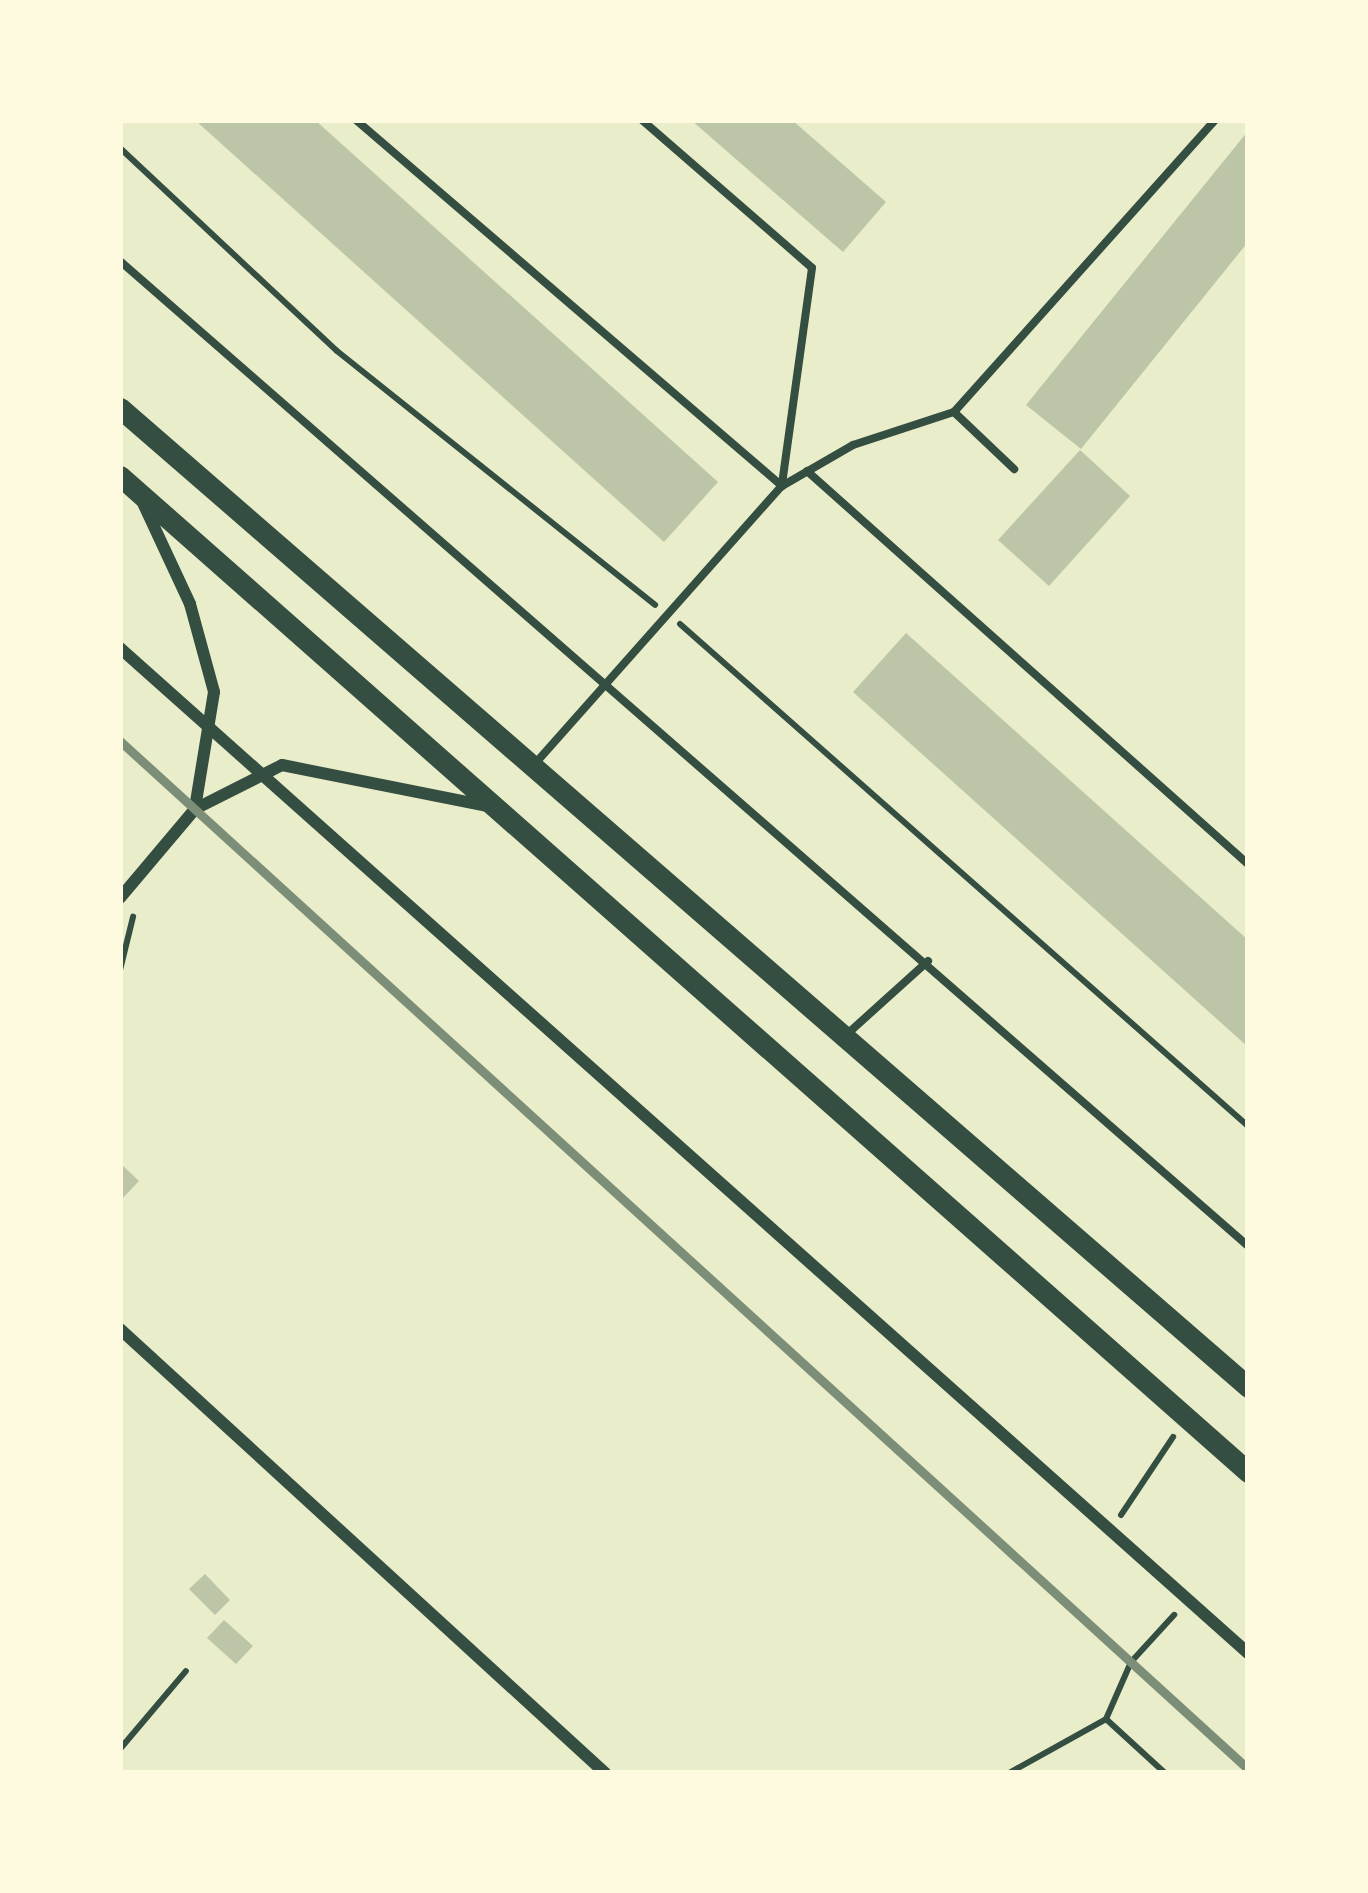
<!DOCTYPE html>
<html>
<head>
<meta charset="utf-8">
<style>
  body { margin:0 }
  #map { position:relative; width:1368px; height:1893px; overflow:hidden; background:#e9edc9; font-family:"IBM Plex Sans",sans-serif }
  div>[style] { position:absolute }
  .building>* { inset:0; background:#bcc5a7 }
  .path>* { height:6px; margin:-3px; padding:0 3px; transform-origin:3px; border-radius:3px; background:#344e41 }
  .service>* { height:8px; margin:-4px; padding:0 4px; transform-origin:4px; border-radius:4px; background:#344e41 }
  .minor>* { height:12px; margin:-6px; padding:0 6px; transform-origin:6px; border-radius:6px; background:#344e41 }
  .primary>* { height:21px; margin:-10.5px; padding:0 10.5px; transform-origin:10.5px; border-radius:10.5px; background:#344e41 }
  .rail>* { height:9px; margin:-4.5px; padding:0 4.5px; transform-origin:4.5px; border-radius:4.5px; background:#7c8e77 }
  span { translate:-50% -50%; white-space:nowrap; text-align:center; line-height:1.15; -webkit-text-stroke:9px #fefae0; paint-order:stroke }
  .frame { position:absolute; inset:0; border:123px solid #fefae0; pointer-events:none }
</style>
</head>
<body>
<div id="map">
  <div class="building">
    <div style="clip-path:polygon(195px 120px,315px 120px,718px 482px,664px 542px)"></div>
    <div style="clip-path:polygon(691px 120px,792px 120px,886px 202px,843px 252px)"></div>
    <div style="clip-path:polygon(1248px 131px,1248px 242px,1081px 449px,1026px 405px)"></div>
    <div style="clip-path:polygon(1080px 450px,1130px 496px,1049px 586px,998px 540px)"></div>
    <div style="clip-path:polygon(906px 633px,1248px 940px,1248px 1047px,853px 692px)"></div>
    <div style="clip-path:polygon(120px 1163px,139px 1181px,120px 1201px)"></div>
    <div style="clip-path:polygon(205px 1574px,230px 1600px,215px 1615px,189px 1589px)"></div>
    <div style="clip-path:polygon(224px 1620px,253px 1646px,236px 1664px,207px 1638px)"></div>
  </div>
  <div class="path">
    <div style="left:120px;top:148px;width:297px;rotate:43.1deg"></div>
    <div style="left:337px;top:351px;width:407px;rotate:38.6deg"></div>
    <div style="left:680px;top:624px;width:758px;rotate:41.47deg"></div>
    <div style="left:120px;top:970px;width:55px;rotate:-76.2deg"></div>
    <div style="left:1121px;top:1515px;width:94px;rotate:-56.3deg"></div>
    <div style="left:1106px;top:1719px;width:80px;rotate:42.5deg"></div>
    <div style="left:120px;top:1749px;width:102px;rotate:-49.8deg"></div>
    <div style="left:1009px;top:1773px;width:111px;rotate:-29.1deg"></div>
    <div style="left:1106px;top:1719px;width:62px;rotate:-66.3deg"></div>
    <div style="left:1131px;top:1662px;width:64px;rotate:-47.5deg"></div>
  </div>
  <div class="service">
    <div style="left:356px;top:120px;width:562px;rotate:40.67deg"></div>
    <div style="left:642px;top:120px;width:225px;rotate:41deg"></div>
    <div style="left:812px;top:268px;width:219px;rotate:97.9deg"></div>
    <div style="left:120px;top:261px;width:1498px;rotate:41.13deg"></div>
    <div style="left:954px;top:412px;width:83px;rotate:43.5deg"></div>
    <div style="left:807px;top:471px;width:591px;rotate:41.71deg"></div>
    <div style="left:533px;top:766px;width:375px;rotate:-48.4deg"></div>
    <div style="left:782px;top:486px;width:82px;rotate:-30deg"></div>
    <div style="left:853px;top:445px;width:106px;rotate:-18.1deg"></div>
    <div style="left:954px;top:412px;width:392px;rotate:-48.2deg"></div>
    <div style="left:845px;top:1036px;width:112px;rotate:-42.1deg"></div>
  </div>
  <div class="minor">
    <div style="left:143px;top:503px;width:111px;rotate:65deg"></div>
    <div style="left:190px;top:604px;width:91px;rotate:74.7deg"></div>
    <div style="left:214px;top:692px;width:118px;rotate:99.3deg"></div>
    <div style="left:120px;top:648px;width:1511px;rotate:41.7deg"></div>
    <div style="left:120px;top:898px;width:116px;rotate:-49.9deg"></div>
    <div style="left:195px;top:809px;width:97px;rotate:-26.8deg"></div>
    <div style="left:282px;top:765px;width:210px;rotate:11.3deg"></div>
    <div style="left:120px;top:1329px;width:658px;rotate:42.47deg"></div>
  </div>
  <div class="primary">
    <div style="left:120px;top:408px;width:1494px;rotate:40.95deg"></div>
    <div style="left:120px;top:476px;width:1505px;rotate:41.44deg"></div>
  </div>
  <div class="rail">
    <div style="left:120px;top:741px;width:1526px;rotate:42.34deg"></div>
  </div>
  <div class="frame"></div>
</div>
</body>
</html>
